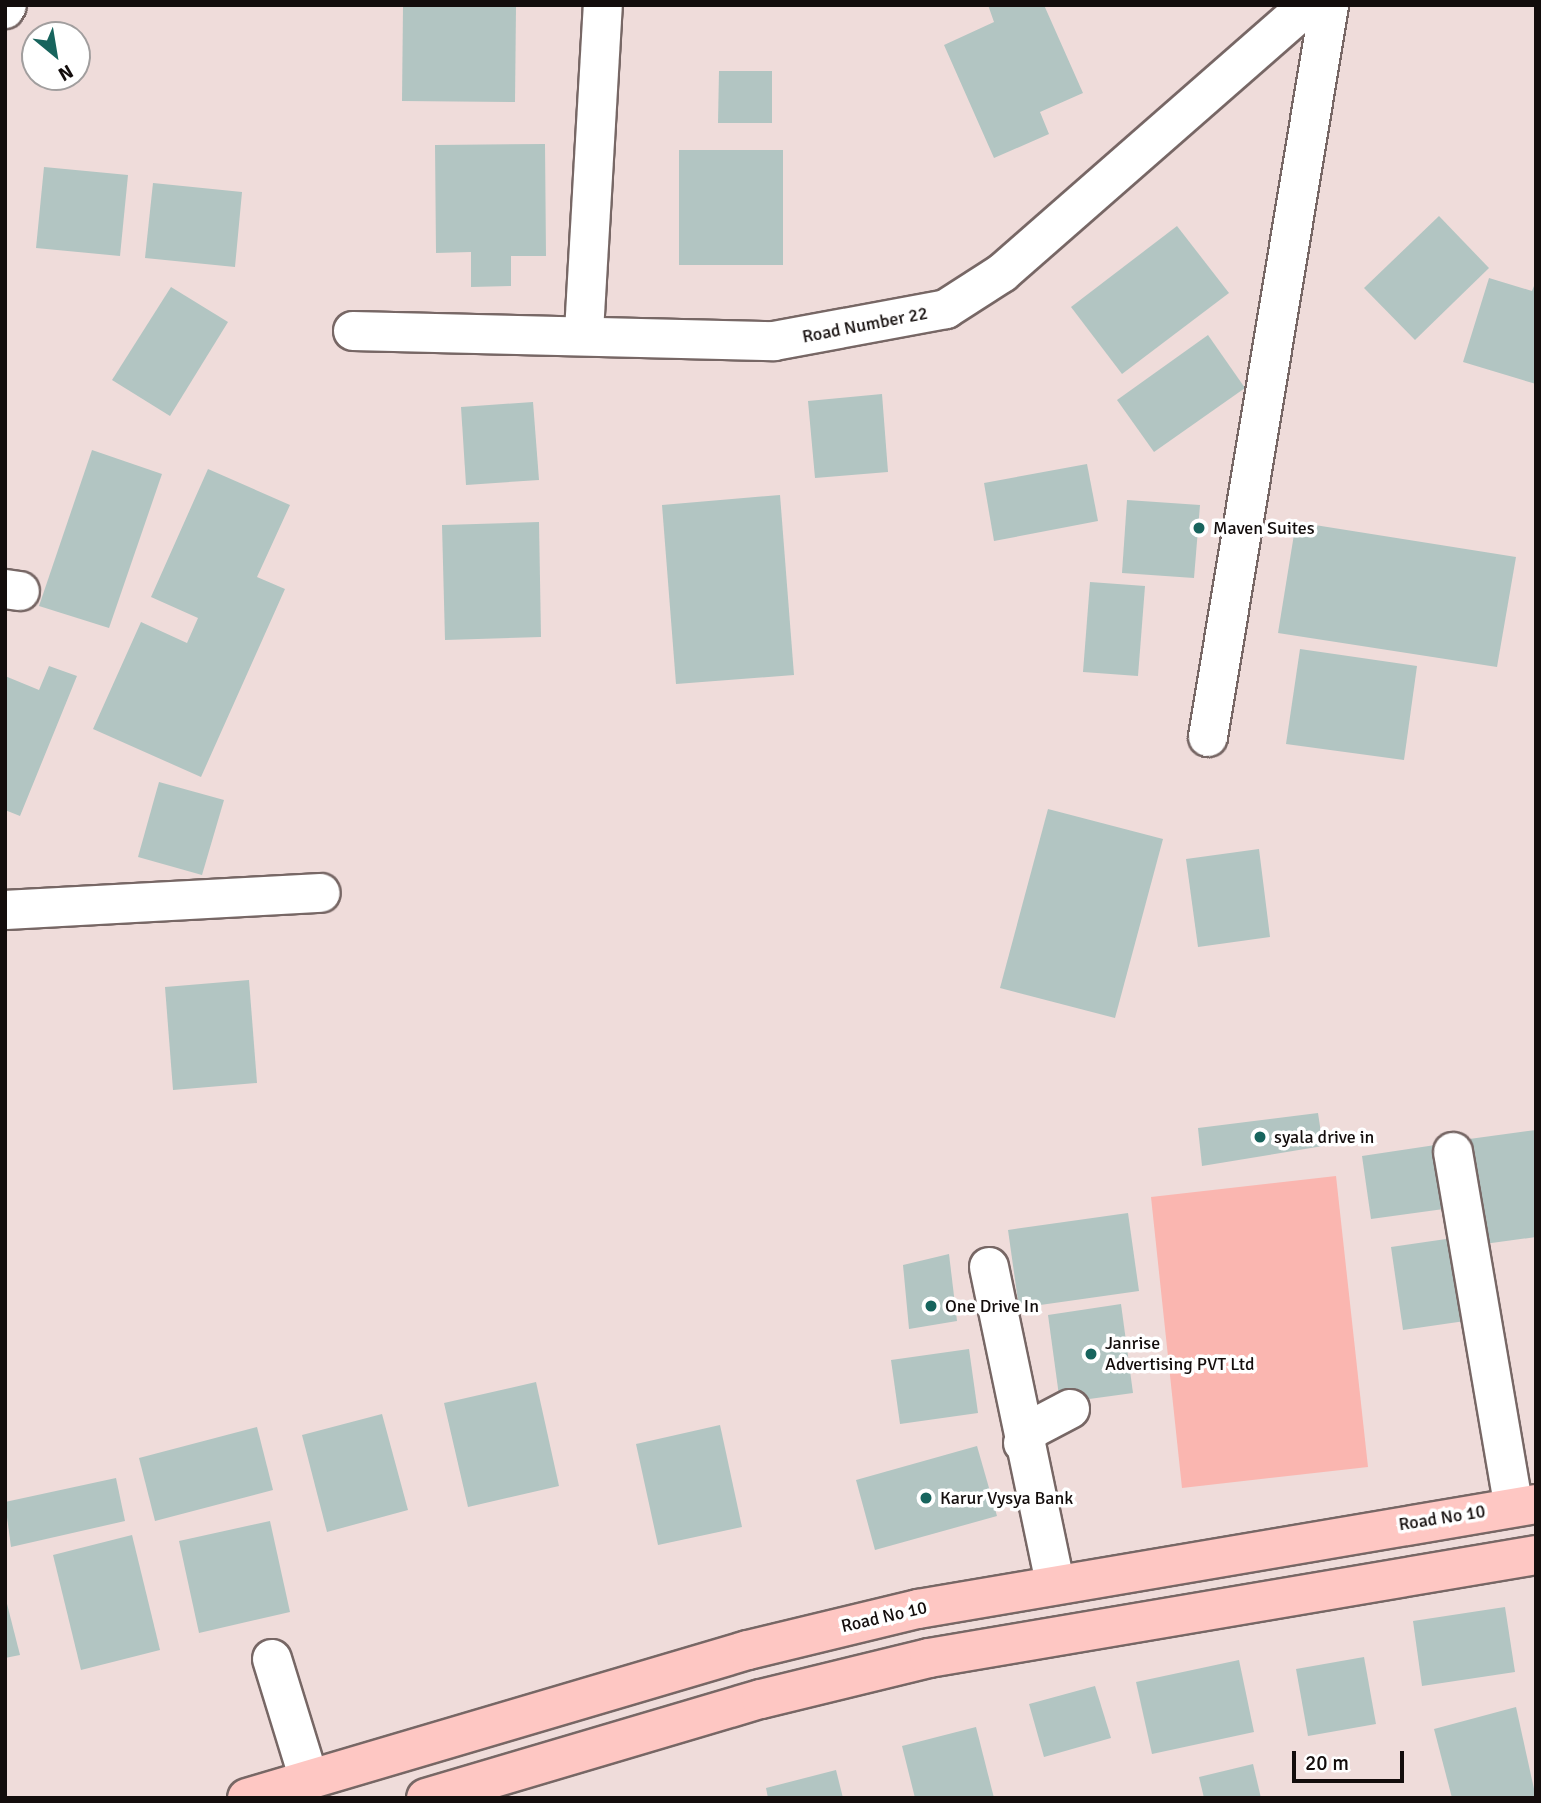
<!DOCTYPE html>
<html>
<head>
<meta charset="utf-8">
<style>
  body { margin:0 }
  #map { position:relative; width:1541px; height:1803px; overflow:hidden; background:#efdcda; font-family:Signika,sans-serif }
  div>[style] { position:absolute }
  .green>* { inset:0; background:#fab6b0 }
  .building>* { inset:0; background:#b2c5c2 }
  .roads { filter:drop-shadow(2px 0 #776765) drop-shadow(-2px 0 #776765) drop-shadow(0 2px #776765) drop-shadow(0 -2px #776765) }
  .minor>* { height:38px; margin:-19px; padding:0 19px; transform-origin:19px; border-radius:19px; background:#fff }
  .major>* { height:38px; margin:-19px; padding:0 19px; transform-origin:19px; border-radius:19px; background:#fec7c3 }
  .dots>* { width:19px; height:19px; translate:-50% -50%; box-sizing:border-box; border:4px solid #fff; border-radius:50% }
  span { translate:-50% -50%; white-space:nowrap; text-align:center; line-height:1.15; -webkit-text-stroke:7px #fff; paint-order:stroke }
  .street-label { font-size:18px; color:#130d0c }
  .poi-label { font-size:18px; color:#130d0c }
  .left { translate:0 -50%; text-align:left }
  .frame { position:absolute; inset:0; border:7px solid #130d0c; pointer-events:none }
  .north { position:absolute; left:21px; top:21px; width:70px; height:70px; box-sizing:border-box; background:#fff; border:2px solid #a19e9e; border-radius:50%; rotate:150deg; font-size:19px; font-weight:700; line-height:28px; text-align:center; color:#130d0c }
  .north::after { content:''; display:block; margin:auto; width:24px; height:32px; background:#17645d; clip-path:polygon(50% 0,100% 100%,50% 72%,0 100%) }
  .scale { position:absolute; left:1292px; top:1751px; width:112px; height:32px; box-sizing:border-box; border:4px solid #130d0c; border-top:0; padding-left:9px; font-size:21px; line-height:24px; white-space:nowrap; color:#130d0c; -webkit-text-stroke:5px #fff; paint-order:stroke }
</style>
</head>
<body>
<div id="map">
  <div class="green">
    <div style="clip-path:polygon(1336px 1176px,1368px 1467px,1182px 1488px,1151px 1197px)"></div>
  </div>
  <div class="building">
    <div style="clip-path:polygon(1044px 5px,1083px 93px,1040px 112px,1049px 134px,994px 158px,944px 45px,994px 22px,988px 5px)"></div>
    <div style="clip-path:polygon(403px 7px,516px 7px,515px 102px,402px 101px)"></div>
    <div style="clip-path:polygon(719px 71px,772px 71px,772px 123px,718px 123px)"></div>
    <div style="clip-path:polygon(545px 144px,546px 256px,511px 256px,511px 286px,471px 287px,471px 252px,436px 253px,435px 145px)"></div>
    <div style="clip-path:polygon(679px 150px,783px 150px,783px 265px,679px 265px)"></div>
    <div style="clip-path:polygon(44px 167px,128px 175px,120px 256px,36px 248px)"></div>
    <div style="clip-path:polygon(153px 183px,242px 192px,235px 267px,145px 258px)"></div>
    <div style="clip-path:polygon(1439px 216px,1489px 268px,1415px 340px,1364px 288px)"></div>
    <div style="clip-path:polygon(1177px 226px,1229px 293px,1122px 374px,1071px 307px)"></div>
    <div style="clip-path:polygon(1489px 278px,1532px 291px,1536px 281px,1536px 384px,1463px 362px)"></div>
    <div style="clip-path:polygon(171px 287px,228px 322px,170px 416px,112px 380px)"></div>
    <div style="clip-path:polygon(1208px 335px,1245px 388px,1154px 452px,1117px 400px)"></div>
    <div style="clip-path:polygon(882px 394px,888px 472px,815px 478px,808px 401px)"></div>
    <div style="clip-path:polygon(533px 402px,539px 480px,466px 485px,461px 407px)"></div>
    <div style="clip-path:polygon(92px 450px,162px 474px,109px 628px,39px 606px)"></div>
    <div style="clip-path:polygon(1087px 464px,1098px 521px,994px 541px,984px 483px)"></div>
    <div style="clip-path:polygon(208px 469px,290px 505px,257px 577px,285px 589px,201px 777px,93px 729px,141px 622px,187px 643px,198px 618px,151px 597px)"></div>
    <div style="clip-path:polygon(780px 495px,794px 675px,676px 684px,662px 505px)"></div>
    <div style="clip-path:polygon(1127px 500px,1200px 505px,1194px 578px,1122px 573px)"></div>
    <div style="clip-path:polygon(539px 522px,541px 637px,445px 640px,442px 525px)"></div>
    <div style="clip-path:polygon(1296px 522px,1516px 557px,1497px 667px,1278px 633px)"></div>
    <div style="clip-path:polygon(1090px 582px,1145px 586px,1138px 676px,1083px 672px)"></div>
    <div style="clip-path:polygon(1300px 649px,1417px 666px,1404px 760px,1286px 744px)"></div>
    <div style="clip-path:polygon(49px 666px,77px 676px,20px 816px,5px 810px,5px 676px,39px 690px)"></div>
    <div style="clip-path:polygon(159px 782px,224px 800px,202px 875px,138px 857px)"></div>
    <div style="clip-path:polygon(1048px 809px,1163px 839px,1115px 1018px,1000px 988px)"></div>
    <div style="clip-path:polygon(1259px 849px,1270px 937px,1198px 947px,1186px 859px)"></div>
    <div style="clip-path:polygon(249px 980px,257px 1083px,173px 1090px,165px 987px)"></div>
    <div style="clip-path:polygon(1318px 1113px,1323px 1146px,1202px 1166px,1198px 1128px)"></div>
    <div style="clip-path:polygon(1536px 1130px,1536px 1237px,1477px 1245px,1462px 1140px)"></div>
    <div style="clip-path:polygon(1442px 1144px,1451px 1208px,1371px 1219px,1362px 1156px)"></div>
    <div style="clip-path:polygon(1128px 1213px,1139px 1291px,1019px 1308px,1008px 1230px)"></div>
    <div style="clip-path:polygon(1453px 1238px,1465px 1321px,1403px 1330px,1391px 1247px)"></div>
    <div style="clip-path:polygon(949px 1254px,957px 1321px,909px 1329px,903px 1265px)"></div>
    <div style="clip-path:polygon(1121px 1304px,1133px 1393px,1060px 1403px,1048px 1315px)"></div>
    <div style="clip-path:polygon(969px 1349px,978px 1413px,900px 1424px,891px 1360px)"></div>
    <div style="clip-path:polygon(536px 1382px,559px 1486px,468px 1507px,444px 1403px)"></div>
    <div style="clip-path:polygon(382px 1414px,408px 1510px,327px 1532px,302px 1435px)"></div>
    <div style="clip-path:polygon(720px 1425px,742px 1527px,658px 1545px,636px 1444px)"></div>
    <div style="clip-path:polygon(257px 1427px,273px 1490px,155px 1521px,139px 1458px)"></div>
    <div style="clip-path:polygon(977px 1446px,997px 1516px,875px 1550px,856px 1480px)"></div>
    <div style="clip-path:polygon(116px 1478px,125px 1521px,11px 1547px,5px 1502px)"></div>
    <div style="clip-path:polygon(270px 1521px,290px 1612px,199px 1633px,179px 1541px)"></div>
    <div style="clip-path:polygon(132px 1535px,160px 1650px,81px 1670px,53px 1555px)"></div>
    <div style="clip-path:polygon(5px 1596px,20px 1655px,5px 1658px)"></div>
    <div style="clip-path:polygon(1505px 1607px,1515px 1672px,1422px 1686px,1413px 1621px)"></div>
    <div style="clip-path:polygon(1364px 1657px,1376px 1724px,1308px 1736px,1296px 1669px)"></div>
    <div style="clip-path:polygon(1239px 1660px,1254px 1732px,1152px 1754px,1136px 1682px)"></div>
    <div style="clip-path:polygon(1095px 1686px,1111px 1738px,1044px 1757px,1029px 1704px)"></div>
    <div style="clip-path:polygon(1516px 1707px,1536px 1798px,1452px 1798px,1434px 1729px)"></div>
    <div style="clip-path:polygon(976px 1727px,994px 1798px,915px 1798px,902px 1746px)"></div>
    <div style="clip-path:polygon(1253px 1764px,1261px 1798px,1204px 1798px,1199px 1777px)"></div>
    <div style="clip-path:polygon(836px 1770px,843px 1798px,768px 1798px,766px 1788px)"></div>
  </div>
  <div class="roads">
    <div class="minor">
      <div style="left:5px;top:9px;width:4px;rotate:-63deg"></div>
      <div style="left:353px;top:331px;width:421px;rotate:1.4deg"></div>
      <div style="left:774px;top:341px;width:175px;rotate:-10.5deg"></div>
      <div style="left:946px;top:309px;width:67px;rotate:-32.7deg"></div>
      <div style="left:1002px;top:273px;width:407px;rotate:-41.2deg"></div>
      <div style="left:584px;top:332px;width:328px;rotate:-86.7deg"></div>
      <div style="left:5px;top:589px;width:15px;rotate:8deg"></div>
      <div style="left:1208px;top:737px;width:742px;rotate:-80.61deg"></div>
      <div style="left:5px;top:910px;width:316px;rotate:-3.1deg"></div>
      <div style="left:1453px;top:1152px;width:360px;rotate:80.3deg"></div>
      <div style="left:989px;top:1267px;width:322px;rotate:78.2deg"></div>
      <div style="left:1023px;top:1443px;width:17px;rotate:-57deg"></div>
      <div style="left:1032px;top:1429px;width:43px;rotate:-27.8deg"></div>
      <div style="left:272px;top:1659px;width:126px;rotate:72.9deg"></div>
    </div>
    <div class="major">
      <div style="left:247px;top:1798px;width:522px;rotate:-16.46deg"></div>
      <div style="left:748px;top:1650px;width:175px;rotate:-13.6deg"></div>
      <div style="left:918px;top:1609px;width:627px;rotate:-9.64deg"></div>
      <div style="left:426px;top:1798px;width:349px;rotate:-16.5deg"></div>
      <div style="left:761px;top:1699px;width:173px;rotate:-13.7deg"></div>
      <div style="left:929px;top:1658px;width:616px;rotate:-9.63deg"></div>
    </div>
  </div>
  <div class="dots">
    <div style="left:1199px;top:528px;background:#17645d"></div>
    <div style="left:1260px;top:1137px;background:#17645d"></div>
    <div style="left:931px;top:1306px;background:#17645d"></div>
    <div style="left:1091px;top:1354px;background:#17645d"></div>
    <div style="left:926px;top:1498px;background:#17645d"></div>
  </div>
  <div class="street-label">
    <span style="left:865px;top:325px;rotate:-11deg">Road Number 22</span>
    <span style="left:1442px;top:1518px;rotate:-9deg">Road No 10</span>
    <span style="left:884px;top:1617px;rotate:-13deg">Road No 10</span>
  </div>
  <div class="poi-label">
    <span class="left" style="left:1213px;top:528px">Maven Suites</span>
    <span class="left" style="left:1274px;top:1137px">syala drive in</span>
    <span class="left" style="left:945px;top:1306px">One Drive In</span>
    <span class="left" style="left:1105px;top:1354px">Janrise<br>Advertising PVT Ltd</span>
    <span class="left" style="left:940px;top:1498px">Karur Vysya Bank</span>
  </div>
  <div class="frame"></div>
  <div class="north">N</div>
  <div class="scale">20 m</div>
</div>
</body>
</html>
